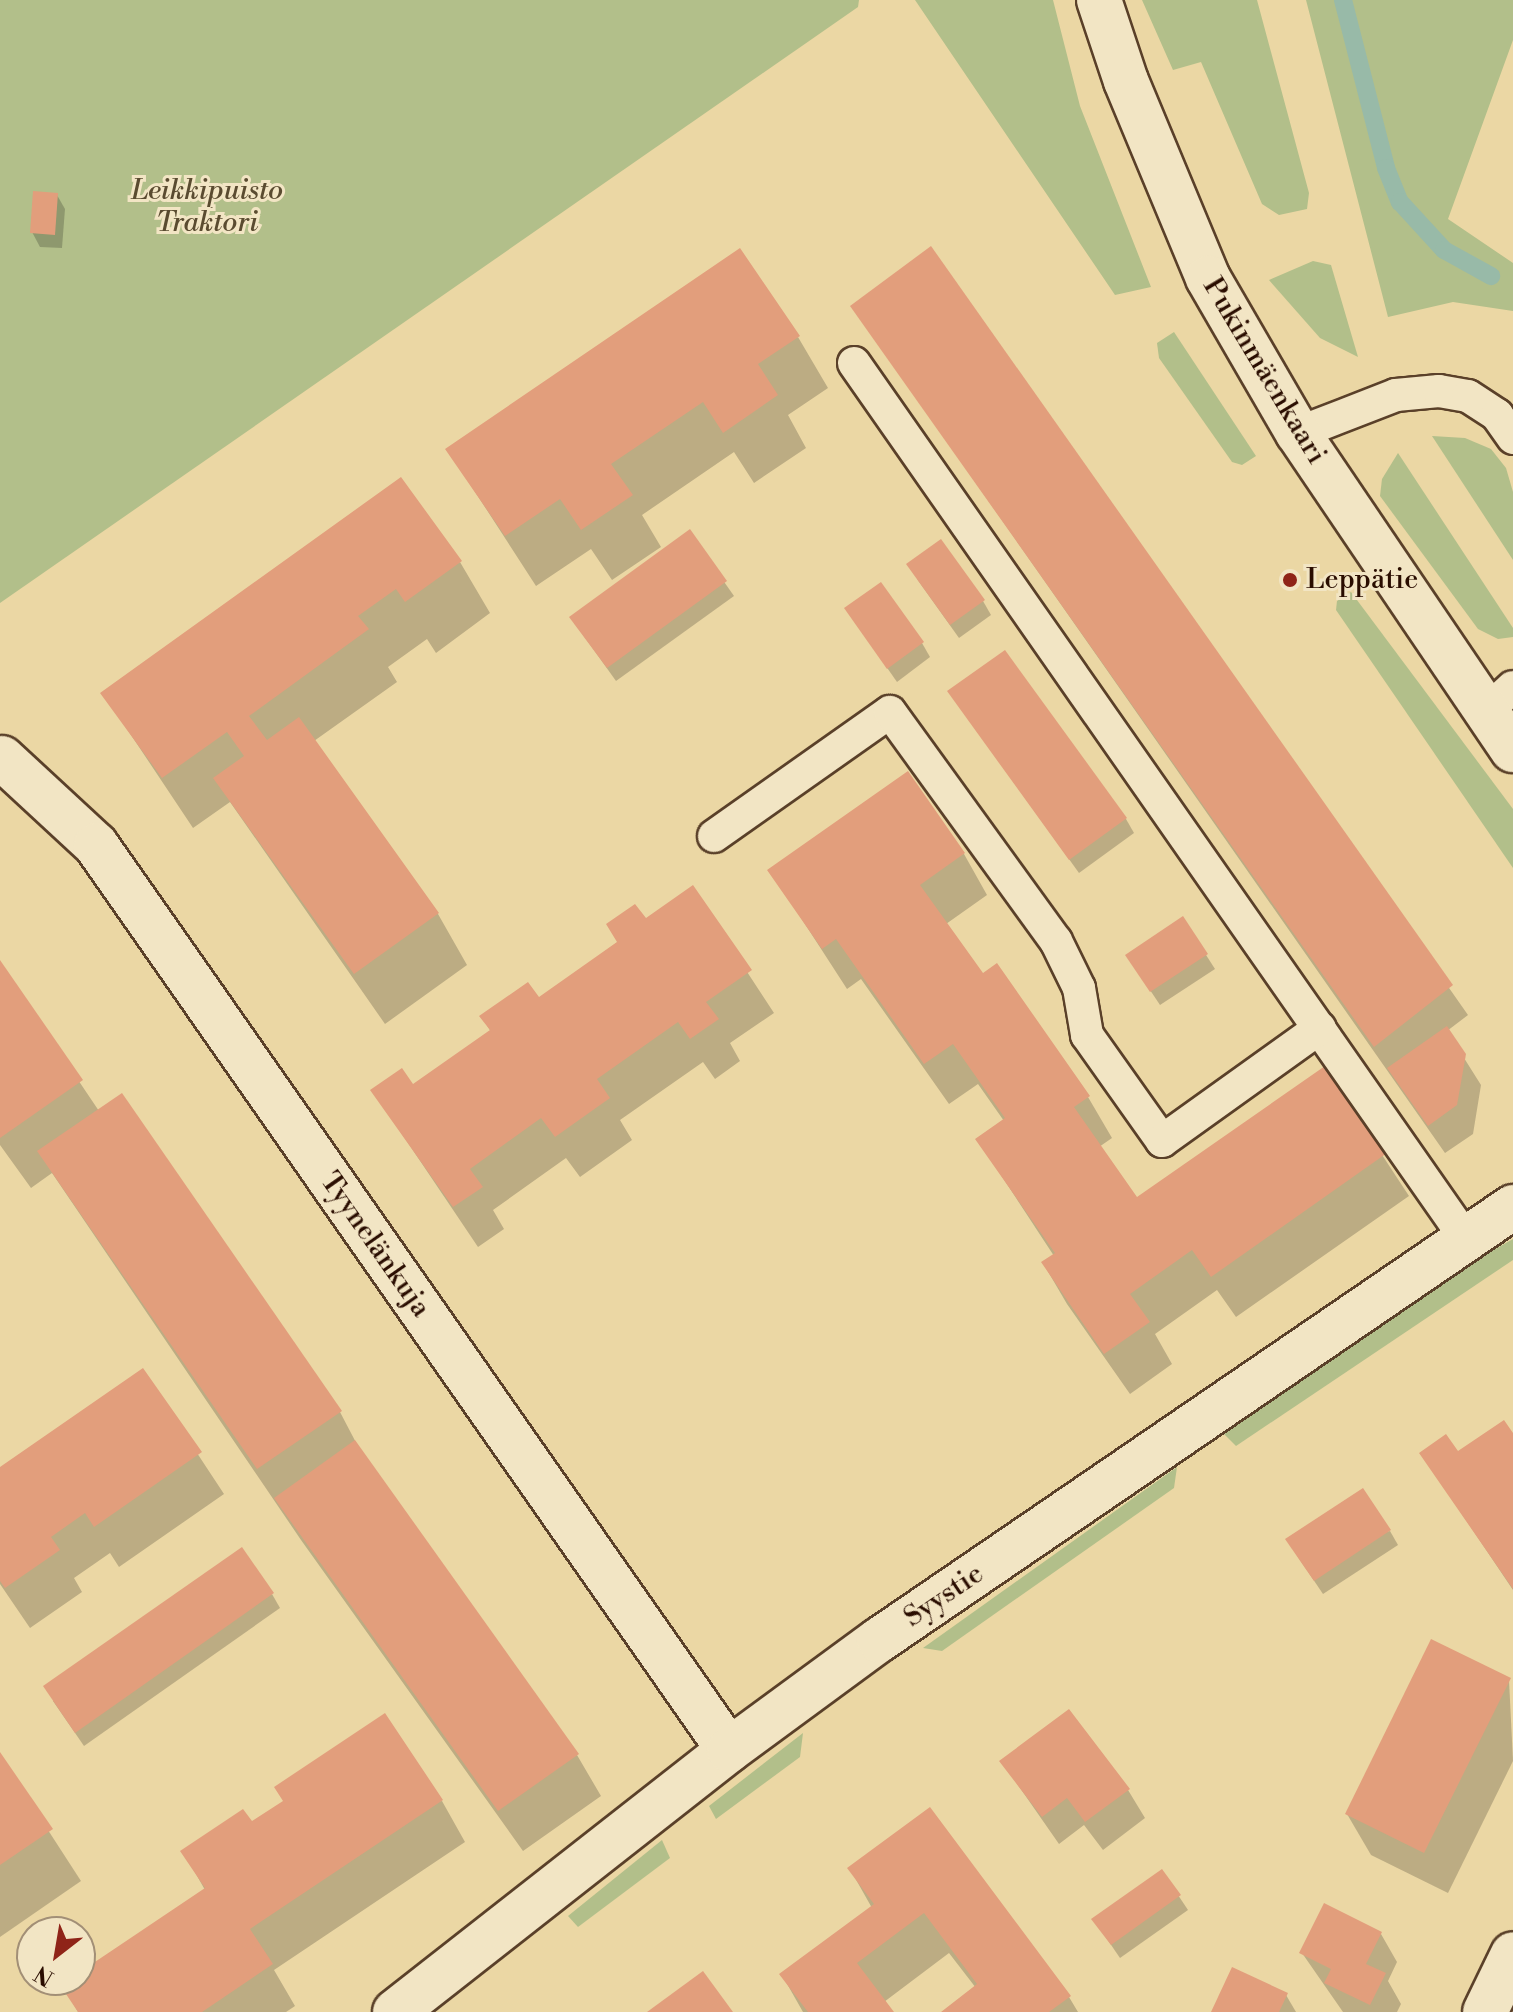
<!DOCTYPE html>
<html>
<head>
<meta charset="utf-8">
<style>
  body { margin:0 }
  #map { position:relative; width:1513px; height:2012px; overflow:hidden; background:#ebd7a4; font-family:"Libre Bodoni",serif }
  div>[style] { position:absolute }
  .green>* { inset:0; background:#b2bf8a }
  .shadow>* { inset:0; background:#0003 }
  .stream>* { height:18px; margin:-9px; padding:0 9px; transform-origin:9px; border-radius:9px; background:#98baa8 }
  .building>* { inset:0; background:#e29e7c }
  .roads { filter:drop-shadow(2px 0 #5a4029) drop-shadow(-2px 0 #5a4029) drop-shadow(0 2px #5a4029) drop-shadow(0 -2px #5a4029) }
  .lane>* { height:32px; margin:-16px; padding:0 16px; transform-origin:16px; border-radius:16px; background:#f2e5c4 }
  .street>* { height:44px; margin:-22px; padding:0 22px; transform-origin:22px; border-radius:22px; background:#f2e5c4 }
  .secondary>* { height:44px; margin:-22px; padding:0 22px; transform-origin:22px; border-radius:22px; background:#f2e5c4 }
  .dots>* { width:22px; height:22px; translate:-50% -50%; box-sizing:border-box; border:4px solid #f2e5c4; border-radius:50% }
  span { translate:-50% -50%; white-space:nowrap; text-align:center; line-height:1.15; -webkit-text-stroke:6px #f2e5c4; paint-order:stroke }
  .park-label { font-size:28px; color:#5a4b30; font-style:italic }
  .street-label { font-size:28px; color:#2a0d00 }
  .poi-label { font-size:28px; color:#2a0d00 }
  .left { translate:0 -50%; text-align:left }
  .north { position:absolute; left:16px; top:1916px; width:80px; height:80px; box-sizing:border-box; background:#f2e5c4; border:2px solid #a28f76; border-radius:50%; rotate:211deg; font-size:22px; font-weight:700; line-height:32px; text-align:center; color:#2a0d00 }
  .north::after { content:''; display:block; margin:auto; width:28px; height:36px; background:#8f2418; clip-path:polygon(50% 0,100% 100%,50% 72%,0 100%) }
</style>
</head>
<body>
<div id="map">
  <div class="green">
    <div style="clip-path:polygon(0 0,859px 0,858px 7px,0 603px)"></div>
    <div style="clip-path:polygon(915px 0,1053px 0,1080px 106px,1151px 287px,1115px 295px)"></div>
    <div style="clip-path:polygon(1142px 0,1257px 0,1309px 193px,1307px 209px,1279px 215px,1262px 204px,1201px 62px,1173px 70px)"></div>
    <div style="clip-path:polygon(1306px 0,1513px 0,1513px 40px,1448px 219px,1513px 263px,1513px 311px,1453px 302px,1388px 317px)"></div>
    <div style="clip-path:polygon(1313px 261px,1331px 265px,1358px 357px,1320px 338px,1269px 280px)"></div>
    <div style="clip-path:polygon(1174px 332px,1256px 456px,1242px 465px,1232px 462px,1159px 358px,1157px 343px)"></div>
    <div style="clip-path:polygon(1432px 436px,1465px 438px,1491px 449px,1506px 468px,1513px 492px,1513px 560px)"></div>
    <div style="clip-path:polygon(1398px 453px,1513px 628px,1513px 637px,1498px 639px,1478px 629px,1380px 496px,1382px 479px)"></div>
    <div style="clip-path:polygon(1351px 592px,1513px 809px,1513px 868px,1336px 610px,1337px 601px)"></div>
    <div style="clip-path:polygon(1513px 1239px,1513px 1260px,1236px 1446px,1224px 1434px,1465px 1266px)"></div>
    <div style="clip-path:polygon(1177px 1467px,1174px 1488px,942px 1651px,923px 1648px)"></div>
    <div style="clip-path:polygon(803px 1733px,800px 1757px,716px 1819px,709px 1806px)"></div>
    <div style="clip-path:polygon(662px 1840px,670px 1858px,578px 1927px,568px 1916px)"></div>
  </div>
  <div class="shadow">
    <div style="clip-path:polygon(57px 195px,65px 209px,62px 248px,40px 247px,32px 232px)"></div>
    <div style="clip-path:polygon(931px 249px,1468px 1015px,1447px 1031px,1481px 1085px,1473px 1134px,1445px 1153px,852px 306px)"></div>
    <div style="clip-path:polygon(798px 337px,828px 388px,788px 415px,806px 448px,754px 483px,734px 452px,642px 515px,661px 547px,612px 580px,591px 549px,536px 586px,448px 450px)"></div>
    <div style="clip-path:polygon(689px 532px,734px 596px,616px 681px,571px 618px)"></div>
    <div style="clip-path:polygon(460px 562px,490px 613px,436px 653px,427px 639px,388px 667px,397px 682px,314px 741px,438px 914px,467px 965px,385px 1024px,230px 802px,193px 828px,103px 693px)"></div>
    <div style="clip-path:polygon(917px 579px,983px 601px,991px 615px,959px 638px)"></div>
    <div style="clip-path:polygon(846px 609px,922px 643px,930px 657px,897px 682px)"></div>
    <div style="clip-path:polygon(958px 705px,1126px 819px,1134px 833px,1079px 873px)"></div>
    <div style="clip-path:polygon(964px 854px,987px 895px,946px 924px,982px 976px,1088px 1097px,1112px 1138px,1099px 1147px,1136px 1200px,1325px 1068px,1409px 1196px,1236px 1317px,1217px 1290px,1155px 1334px,1172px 1364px,1130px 1394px,1067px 1304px,1043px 1263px,1054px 1256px,978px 1140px,1004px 1121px,978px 1084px,949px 1104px,861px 979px,847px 989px,770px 870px)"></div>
    <div style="clip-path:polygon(692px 888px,774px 1013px,730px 1043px,740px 1061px,715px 1079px,703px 1062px,620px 1120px,632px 1140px,580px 1177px,566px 1158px,493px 1210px,504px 1229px,478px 1247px,373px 1091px,413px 1087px,491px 1032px,482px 1017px,538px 1000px)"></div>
    <div style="clip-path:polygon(1183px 919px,1215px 969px,1160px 1005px,1136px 969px)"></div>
    <div style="clip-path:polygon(0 964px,99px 1111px,340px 1412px,362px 1454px,577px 1755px,601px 1796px,523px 1851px,301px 1540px,52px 1173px,31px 1188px,0 1145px)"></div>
    <div style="clip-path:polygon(143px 1371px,224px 1494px,119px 1567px,110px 1553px,74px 1578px,82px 1592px,30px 1628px,0 1584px,0 1469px)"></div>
    <div style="clip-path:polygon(1513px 1437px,1513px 1590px,1421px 1453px,1457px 1454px)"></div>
    <div style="clip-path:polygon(1390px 1531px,1398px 1545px,1323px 1594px,1296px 1554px)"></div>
    <div style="clip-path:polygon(272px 1594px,280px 1608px,84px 1746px,53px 1701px)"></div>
    <div style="clip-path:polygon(1509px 1680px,1513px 1761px,1448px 1893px,1371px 1855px,1347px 1814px)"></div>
    <div style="clip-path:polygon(0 1756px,81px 1881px,0 1937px)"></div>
    <div style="clip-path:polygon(1002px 1762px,1128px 1790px,1145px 1818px,1103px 1850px,1084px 1825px,1059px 1844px)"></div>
    <div style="clip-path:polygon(442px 1801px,465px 1842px,274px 1970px,295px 2006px,286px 2012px,78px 2012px,63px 1986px,80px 1980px,80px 1974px,205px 1890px,183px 1851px,251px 1824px)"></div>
    <div style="clip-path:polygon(850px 1869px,1069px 1997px,1078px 2012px,944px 2012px,976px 1988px,949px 1953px,884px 2002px,892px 2012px,803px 2012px,782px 1975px,872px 1908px)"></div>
    <div style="clip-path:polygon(1162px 1871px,1188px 1910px,1120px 1958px,1094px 1920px)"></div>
    <div style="clip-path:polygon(1381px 1934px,1397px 1962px,1388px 1981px,1401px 2004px,1397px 2012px,1343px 2012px,1302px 1953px)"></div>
    <div style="clip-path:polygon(1286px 1995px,1296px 2012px,1213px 2012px)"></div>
  </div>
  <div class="stream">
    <div style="left:1343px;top:0;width:173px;rotate:75.6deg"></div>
    <div style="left:1386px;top:168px;width:37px;rotate:68deg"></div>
    <div style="left:1400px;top:202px;width:65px;rotate:47.5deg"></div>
    <div style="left:1444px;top:250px;width:54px;rotate:29deg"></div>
  </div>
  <div class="building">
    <div style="clip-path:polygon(33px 191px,58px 193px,55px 235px,30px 233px)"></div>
    <div style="clip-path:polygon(931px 246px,1453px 985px,1374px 1047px,850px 306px)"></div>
    <div style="clip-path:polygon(740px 248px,800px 336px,758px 364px,778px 395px,723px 433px,703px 402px,611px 464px,633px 495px,581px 530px,560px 499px,505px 536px,445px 449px)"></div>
    <div style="clip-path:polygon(401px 477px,462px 561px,405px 602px,396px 589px,358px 616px,369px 629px,249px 716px,267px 740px,299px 717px,439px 913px,354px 974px,213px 778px,244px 756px,227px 732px,162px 778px,100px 693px)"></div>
    <div style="clip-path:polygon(690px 529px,727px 581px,607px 668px,569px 617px)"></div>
    <div style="clip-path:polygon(941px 539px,985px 600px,950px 625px,906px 564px)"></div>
    <div style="clip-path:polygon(881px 582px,924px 642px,887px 669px,844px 608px)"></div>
    <div style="clip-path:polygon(1005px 650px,1127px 818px,1069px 860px,947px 691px)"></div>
    <div style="clip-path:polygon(908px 771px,965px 853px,920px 885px,983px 973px,997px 963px,1090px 1096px,1074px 1107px,1137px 1197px,1325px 1066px,1387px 1153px,1211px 1277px,1192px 1250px,1130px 1294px,1150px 1322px,1104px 1354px,1041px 1262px,1055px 1253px,975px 1139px,1005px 1118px,953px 1044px,924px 1064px,836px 939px,822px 949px,767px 870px)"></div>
    <div style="clip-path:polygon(693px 885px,752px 970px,706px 1002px,719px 1019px,690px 1039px,678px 1022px,597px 1079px,610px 1098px,555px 1137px,541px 1118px,470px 1169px,483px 1187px,453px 1207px,370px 1090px,402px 1068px,413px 1084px,490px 1030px,479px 1016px,528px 982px,539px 997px,617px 942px,606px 924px,635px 904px,646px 918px)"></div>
    <div style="clip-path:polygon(1183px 916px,1208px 954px,1150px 992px,1125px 955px)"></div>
    <div style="clip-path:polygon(0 960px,83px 1080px,0 1138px)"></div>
    <div style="clip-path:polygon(1447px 1026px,1466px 1054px,1457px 1105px,1428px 1126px,1387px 1068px)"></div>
    <div style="clip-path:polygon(122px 1093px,342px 1411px,257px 1469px,37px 1151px)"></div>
    <div style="clip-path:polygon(143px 1368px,202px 1452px,94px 1527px,85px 1513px,51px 1537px,60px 1550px,5px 1588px,0 1581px,0 1467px)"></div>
    <div style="clip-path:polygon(1504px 1420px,1513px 1433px,1513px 1589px,1419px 1453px,1446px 1434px,1458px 1451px)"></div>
    <div style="clip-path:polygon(355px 1440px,579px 1754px,498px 1811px,274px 1498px)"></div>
    <div style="clip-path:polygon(1363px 1488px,1391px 1530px,1314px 1581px,1285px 1539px)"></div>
    <div style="clip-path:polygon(242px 1547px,274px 1593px,75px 1733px,43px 1686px)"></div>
    <div style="clip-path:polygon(1431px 1639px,1511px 1678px,1424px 1853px,1345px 1814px)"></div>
    <div style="clip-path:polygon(1069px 1709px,1130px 1789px,1085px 1822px,1067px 1798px,1042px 1817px,999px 1761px)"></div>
    <div style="clip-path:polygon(385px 1713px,443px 1800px,250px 1929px,273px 1964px,202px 2012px,78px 2012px,60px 1985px,80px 1980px,80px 1972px,205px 1888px,180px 1851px,243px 1809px,252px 1821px,283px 1801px,274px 1787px)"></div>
    <div style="clip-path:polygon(0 1752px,53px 1829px,0 1865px)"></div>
    <div style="clip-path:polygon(930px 1807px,1071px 1996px,1049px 2012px,941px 2012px,977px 1984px,924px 1913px,857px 1963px,894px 2012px,808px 2012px,779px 1974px,874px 1904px,847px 1868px)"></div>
    <div style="clip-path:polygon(1162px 1869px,1181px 1895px,1111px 1945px,1091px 1919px)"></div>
    <div style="clip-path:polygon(1324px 1903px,1382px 1932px,1366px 1964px,1386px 1973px,1370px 2005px,1324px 1983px,1331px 1969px,1299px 1953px)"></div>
    <div style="clip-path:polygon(1232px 1967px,1288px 1993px,1279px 2012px,1211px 2012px)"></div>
    <div style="clip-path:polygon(703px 1971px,733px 2012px,647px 2012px)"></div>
  </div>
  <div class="roads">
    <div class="lane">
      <div style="left:854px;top:363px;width:1069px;rotate:55.06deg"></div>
      <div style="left:1298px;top:433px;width:105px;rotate:-21.2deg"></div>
      <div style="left:1396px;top:395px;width:43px;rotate:-5.3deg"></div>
      <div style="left:1439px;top:391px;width:29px;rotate:10deg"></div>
      <div style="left:1468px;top:396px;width:35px;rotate:33deg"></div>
      <div style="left:1497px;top:415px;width:28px;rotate:55deg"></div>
      <div style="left:1487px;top:711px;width:35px;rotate:-43deg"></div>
      <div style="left:714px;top:836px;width:215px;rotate:-35.2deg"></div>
      <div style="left:890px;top:712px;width:283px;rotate:54.1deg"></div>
      <div style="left:1056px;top:941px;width:52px;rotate:63.9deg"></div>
      <div style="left:1079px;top:988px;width:48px;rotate:80.3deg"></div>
      <div style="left:1087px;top:1035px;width:130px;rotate:54.7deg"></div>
      <div style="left:1162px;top:1141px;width:194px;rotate:-35.6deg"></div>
    </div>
    <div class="street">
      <div style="left:2px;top:758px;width:128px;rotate:42.8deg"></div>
      <div style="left:96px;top:845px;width:1104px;rotate:55.03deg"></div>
      <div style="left:1485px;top:2012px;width:64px;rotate:-64.2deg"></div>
    </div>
    <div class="secondary">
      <div style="left:1099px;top:0;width:85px;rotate:71.6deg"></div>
      <div style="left:1126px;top:81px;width:213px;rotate:67.4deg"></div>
      <div style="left:1208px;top:278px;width:179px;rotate:59.9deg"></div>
      <div style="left:1298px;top:433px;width:383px;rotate:55.9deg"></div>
      <div style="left:395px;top:2012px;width:424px;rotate:-38.1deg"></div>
      <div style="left:729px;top:1750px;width:186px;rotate:-36.3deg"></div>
      <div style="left:879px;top:1640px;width:768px;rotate:-34.33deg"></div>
    </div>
  </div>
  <div class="dots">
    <div style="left:1290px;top:580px;background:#8f2418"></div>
  </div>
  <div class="park-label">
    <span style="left:207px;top:207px">Leikkipuisto<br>Traktori</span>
  </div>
  <div class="street-label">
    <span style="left:1264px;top:371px;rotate:59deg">Pukinmäenkaari</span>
    <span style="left:375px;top:1245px;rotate:55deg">Tyynelänkuja</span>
    <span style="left:944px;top:1596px;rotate:-34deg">Syystie</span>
  </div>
  <div class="poi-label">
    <span class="left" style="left:1306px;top:580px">Leppätie</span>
  </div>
  <div class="north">N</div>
</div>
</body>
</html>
